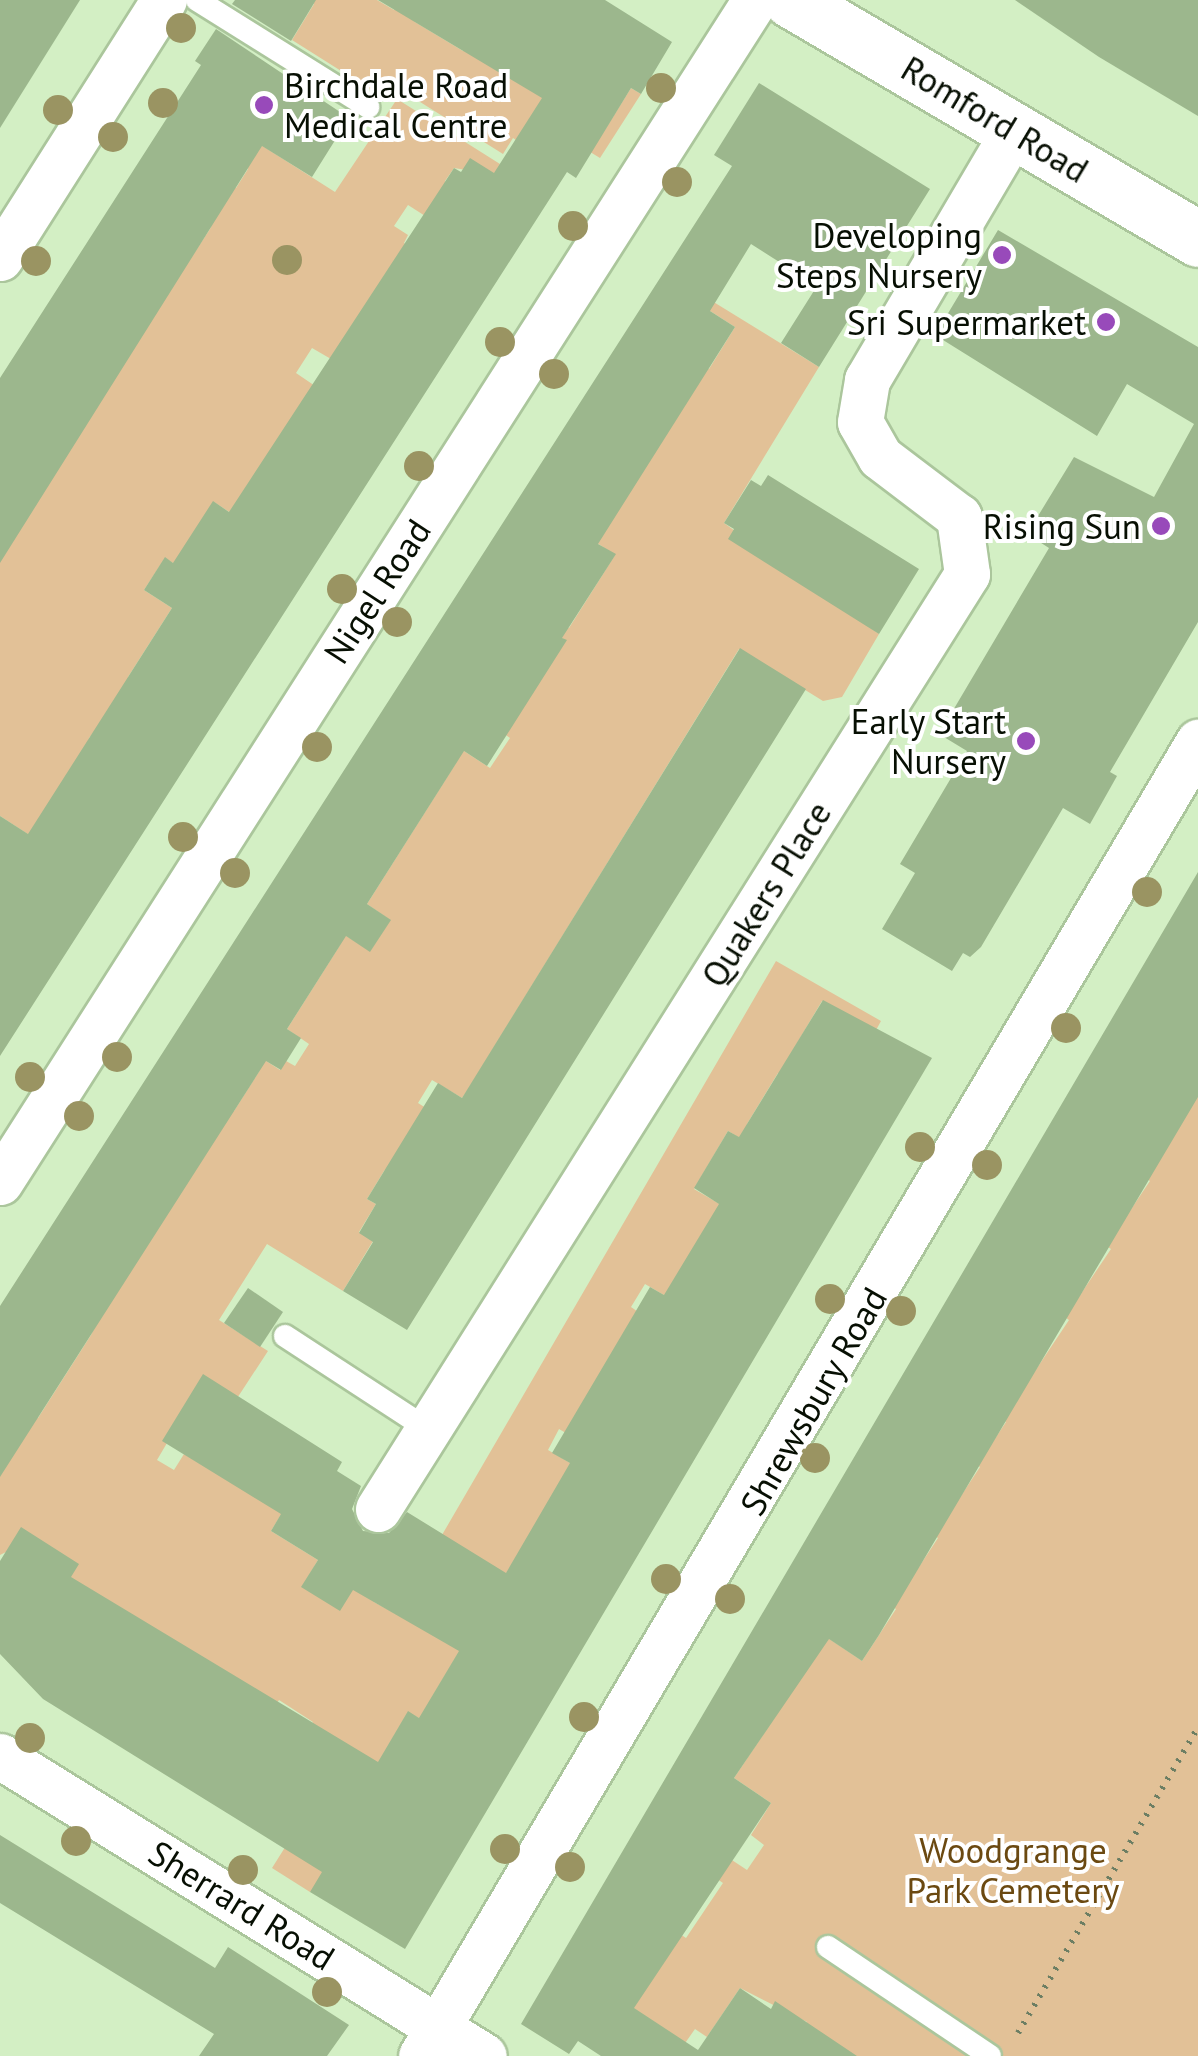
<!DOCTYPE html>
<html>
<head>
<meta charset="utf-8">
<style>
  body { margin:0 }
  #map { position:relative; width:1198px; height:2056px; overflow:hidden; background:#d3efc4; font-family:"PT Sans",sans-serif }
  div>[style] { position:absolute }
  .green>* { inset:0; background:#e2c197 }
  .building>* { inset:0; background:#9cb78d }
  .path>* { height:6px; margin-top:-3px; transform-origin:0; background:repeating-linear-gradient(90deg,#6c7e63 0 2.5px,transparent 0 10.5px) }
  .roads { filter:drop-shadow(2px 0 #abc69c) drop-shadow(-2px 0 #abc69c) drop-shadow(0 2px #abc69c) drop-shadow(0 -2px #abc69c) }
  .service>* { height:22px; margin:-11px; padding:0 11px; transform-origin:11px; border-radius:11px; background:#fff }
  .minor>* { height:45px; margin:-22.5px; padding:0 22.5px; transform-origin:22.5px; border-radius:22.5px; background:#fff }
  .primary>* { height:55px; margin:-27.5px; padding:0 27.5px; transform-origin:27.5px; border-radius:27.5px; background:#fff }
  .trees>* { width:30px; height:30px; margin:-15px; border-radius:50%; background:#9a9462 }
  .dots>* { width:28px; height:28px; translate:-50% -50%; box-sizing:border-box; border:5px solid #fff; border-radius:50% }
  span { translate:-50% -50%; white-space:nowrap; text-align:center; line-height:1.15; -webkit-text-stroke:8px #fff; paint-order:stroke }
  .poi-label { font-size:35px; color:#070f03 }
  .left { translate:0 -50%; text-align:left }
  .right { translate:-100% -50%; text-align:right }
  .street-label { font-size:35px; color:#070f03 }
  .park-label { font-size:35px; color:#6b4911 }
</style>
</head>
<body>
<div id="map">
  <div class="green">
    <div style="clip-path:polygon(309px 0,377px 0,394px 10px,401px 0,415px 22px,463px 51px,493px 4px,603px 133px,631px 88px,641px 94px,600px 158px,564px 136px,548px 161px,513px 138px,503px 154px,393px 85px,384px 98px,292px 40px,314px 4px)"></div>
    <div style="clip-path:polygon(397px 99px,500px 164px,497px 175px,454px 168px,445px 181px,458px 237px,408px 205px,394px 226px,408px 235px,404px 243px,413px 249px,331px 359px,312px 348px,296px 373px,321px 390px,269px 538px,214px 502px,228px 598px,165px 558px,144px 590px,172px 608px,128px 677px,135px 683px,89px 738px,63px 857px,0 816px,0 547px,210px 229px,228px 184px,236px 188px,248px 169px,228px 124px,335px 192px)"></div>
    <div style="clip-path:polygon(712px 301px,819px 367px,724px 523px,879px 634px,842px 697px,823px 701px,739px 649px,467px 1091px,462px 1098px,432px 1080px,418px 1103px,448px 1122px,384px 1171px,367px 1199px,376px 1204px,359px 1232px,373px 1241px,343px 1291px,267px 1244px,219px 1320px,268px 1351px,232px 1406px,167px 1443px,157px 1460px,174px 1470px,184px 1454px,282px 1513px,271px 1531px,318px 1560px,302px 1587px,364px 1571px,388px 1577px,374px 1602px,396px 1614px,776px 961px,881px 1021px,875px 1032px,822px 1001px,790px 1055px,832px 1105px,778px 1073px,747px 1124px,793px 1170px,728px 1131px,694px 1189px,759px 1227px,705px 1319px,645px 1284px,631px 1307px,644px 1316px,619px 1464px,559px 1429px,548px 1450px,572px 1464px,432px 1697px,461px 1742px,408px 1712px,380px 1760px,432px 1791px,310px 1892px,272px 1868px,335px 1768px,299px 1745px,313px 1722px,279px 1700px,249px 1747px,6px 1552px,0 1555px,0 1411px,38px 1418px,91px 1335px,205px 1092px,234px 1111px,260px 1070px,237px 1042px,280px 1070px,286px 1061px,295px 1066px,309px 1044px,287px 1029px,340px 945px,317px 917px,370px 951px,390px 920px,367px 904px,456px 763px,435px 732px,490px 768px,510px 738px,496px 728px,566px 641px,544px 627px,569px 628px,615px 555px,597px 543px,680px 351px,709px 369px,735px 327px,707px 309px)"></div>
    <div style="clip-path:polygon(1198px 1087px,1198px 2056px,785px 2056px,807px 2022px,740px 1988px,707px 2037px,695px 2029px,676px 2056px,606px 1990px,651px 1915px,686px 1938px,723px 1883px,684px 1856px,697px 1837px,747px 1870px,764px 1845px,751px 1835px,771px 1803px,734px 1778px,828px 1638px,862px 1661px,896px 1609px,856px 1580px,905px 1588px,938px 1538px,897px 1510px,945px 1520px,980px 1467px,939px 1439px,988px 1449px,1006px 1422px,981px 1405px,1035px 1371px,1069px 1320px,1026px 1290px,1076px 1301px,1111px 1249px,1067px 1220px,1117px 1230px,1150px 1181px,1107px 1151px)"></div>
  </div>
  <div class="building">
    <div style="clip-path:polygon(0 0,80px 0,0 128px)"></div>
    <div style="clip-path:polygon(235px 0,316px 0,291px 41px,232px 4px)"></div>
    <div style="clip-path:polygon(378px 0,605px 0,672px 42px,641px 94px,631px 88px,576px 178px,567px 172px,0 1056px,0 816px,28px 834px,172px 608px,144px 590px,165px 557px,173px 563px,213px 501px,229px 512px,454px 168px,461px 172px,470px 158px,494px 173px,542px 98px)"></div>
    <div style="clip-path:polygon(1015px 0,1198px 0,1198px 116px,1099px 57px)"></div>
    <div style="clip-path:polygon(216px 29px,349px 118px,312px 177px,262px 146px,0 563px,0 378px,201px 65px,195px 61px)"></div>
    <div style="clip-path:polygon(759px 83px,930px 189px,819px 367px,781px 343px,817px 286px,751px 244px,710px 311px,735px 327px,598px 544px,616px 554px,562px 638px,567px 640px,487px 766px,464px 751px,367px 904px,391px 920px,370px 952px,346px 936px,287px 1029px,301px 1038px,281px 1070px,266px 1061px,0 1477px,0 1306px,732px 166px,714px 155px)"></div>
    <div style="clip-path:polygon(998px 230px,1198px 347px,1198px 622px,1110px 772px,1117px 776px,1090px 824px,1063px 808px,981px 947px,970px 957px,963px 953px,952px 971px,882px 929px,915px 873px,900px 864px,967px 751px,939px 734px,1049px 548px,1027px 534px,1074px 457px,1154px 497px,1194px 424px,1127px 384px,1097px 436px,935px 335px)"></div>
    <div style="clip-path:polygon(768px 475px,919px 569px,879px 634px,728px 539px,734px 529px,724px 523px,751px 480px,761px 486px)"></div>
    <div style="clip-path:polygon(740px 648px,806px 689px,407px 1330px,343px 1291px,373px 1242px,359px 1233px,376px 1204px,367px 1199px,438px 1083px,462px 1098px)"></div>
    <div style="clip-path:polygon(1198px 872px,1198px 1097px,879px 1635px,862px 1661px,829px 1639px,734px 1778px,771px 1803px,634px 2008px,698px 2050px,740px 1988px,771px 2009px,775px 2001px,857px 2056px,601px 2056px,578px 2041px,569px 2054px,521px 2024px)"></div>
    <div style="clip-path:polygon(823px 1000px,932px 1058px,405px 1949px,310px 1892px,322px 1872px,43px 1699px,0 1654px,0 1561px,21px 1527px,79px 1564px,71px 1577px,378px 1762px,408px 1711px,419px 1718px,459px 1651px,353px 1590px,340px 1611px,301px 1587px,318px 1560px,271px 1531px,281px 1514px,162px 1441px,203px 1374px,342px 1462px,337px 1471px,361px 1486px,352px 1509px,363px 1531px,389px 1533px,407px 1512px,506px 1573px,570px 1463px,552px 1453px,650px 1287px,664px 1295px,719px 1204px,694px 1188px,728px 1131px,739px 1137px)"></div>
    <div style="clip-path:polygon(248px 1288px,283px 1312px,260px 1347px,224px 1323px)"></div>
    <div style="clip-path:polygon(0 1835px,215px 1968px,228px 1947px,349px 2025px,327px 2056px,199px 2056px,214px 2034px,0 1903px)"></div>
  </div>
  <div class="path">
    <div style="left:1018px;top:2033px;width:355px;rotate:-59.5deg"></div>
  </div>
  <div class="roads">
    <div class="service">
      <div style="left:197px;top:0;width:202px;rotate:32deg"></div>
      <div style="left:285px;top:1336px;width:172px;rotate:33.1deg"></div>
      <div style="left:828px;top:1947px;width:195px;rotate:33.9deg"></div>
    </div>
    <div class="minor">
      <div style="left:0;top:258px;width:306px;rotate:-57.6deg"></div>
      <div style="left:0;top:1182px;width:1403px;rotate:-57.43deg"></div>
      <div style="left:378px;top:1509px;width:1105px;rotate:-57.79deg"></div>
      <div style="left:967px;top:574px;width:58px;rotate:-98deg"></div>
      <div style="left:959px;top:517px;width:99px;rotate:-142.8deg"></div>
      <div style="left:880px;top:457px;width:40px;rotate:-119.7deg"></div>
      <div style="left:860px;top:422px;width:43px;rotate:-80.5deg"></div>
      <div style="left:867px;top:380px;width:288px;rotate:-59.5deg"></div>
      <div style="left:0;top:1756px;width:569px;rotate:31.79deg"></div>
      <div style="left:421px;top:2056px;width:1527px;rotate:-59.4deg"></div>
    </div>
    <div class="primary">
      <div style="left:791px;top:0;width:472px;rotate:30.4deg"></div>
    </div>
  </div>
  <div class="trees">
    <div style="left:181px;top:28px"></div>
    <div style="left:661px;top:88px"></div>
    <div style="left:163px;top:103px"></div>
    <div style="left:58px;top:110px"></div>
    <div style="left:113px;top:137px"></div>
    <div style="left:677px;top:182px"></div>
    <div style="left:573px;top:226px"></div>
    <div style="left:287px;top:260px"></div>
    <div style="left:36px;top:261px"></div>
    <div style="left:500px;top:342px"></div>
    <div style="left:554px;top:374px"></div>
    <div style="left:419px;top:466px"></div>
    <div style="left:342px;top:589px"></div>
    <div style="left:397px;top:622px"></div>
    <div style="left:317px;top:747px"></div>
    <div style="left:183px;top:837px"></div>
    <div style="left:235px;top:873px"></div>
    <div style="left:1147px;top:892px"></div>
    <div style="left:1066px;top:1028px"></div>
    <div style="left:117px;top:1057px"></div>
    <div style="left:30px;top:1077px"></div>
    <div style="left:79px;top:1116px"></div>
    <div style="left:920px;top:1147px"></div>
    <div style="left:987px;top:1165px"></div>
    <div style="left:830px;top:1299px"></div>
    <div style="left:901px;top:1311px"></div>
    <div style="left:815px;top:1458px"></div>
    <div style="left:666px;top:1579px"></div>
    <div style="left:730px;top:1599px"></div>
    <div style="left:584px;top:1717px"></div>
    <div style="left:30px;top:1738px"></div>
    <div style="left:76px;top:1841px"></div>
    <div style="left:505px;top:1849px"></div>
    <div style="left:570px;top:1867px"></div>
    <div style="left:243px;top:1870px"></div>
    <div style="left:327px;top:1992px"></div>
  </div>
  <div class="dots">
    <div style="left:264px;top:105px;background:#984aba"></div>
    <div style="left:1002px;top:255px;background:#984aba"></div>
    <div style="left:1106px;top:322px;background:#984aba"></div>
    <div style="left:1161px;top:526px;background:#984aba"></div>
    <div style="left:1026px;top:741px;background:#984aba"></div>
  </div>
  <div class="poi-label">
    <span class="left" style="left:284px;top:105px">Birchdale Road<br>Medical Centre</span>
    <span class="right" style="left:982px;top:255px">Developing<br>Steps Nursery</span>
    <span class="right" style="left:1086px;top:322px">Sri Supermarket</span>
    <span class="right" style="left:1141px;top:526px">Rising Sun</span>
    <span class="right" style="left:1006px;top:741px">Early Start<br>Nursery</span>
  </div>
  <div class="street-label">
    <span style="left:995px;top:119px;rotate:31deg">Romford Road</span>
    <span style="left:377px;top:591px;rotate:-57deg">Nigel Road</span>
    <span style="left:766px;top:894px;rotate:-58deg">Quakers Place</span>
    <span style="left:813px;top:1401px;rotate:-60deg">Shrewsbury Road</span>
    <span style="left:242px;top:1905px;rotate:32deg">Sherrard Road</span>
  </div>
  <div class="park-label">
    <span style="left:1013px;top:1870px">Woodgrange<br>Park Cemetery</span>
  </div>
</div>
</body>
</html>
